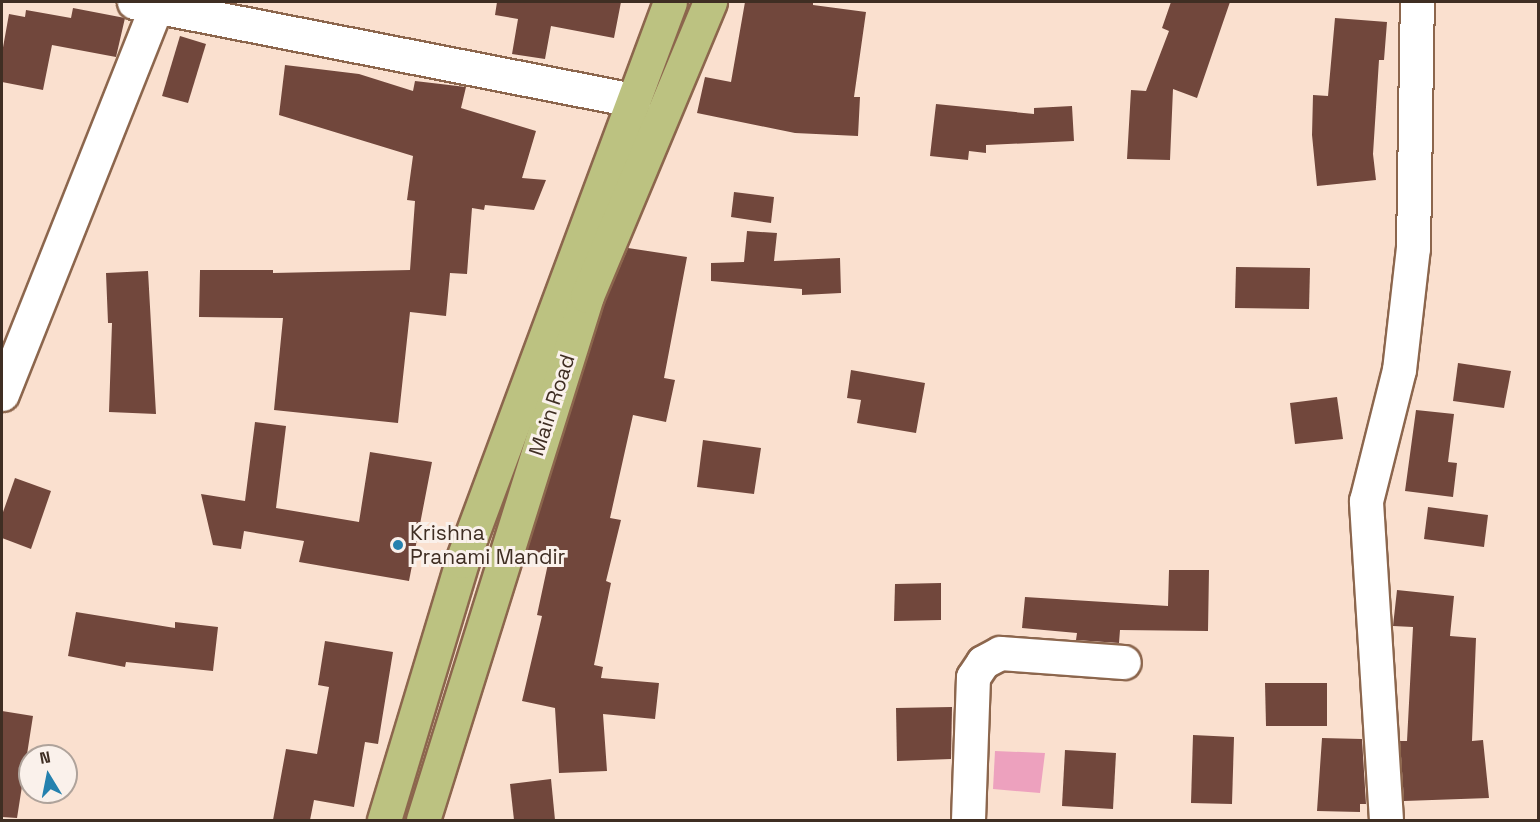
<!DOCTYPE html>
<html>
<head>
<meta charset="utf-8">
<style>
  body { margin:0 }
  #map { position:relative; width:1540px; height:822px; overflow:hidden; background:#fae0cf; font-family:"Space Grotesk",sans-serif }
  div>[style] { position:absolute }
  .green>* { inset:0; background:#eda1be }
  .building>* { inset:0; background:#71473c }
  .roads { filter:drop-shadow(2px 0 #8c664d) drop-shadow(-2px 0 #8c664d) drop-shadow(0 2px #8c664d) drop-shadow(0 -2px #8c664d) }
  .minor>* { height:33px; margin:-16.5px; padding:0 16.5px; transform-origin:16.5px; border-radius:16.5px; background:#fff }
  .major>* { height:33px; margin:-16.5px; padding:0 16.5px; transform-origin:16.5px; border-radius:16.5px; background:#bcc281 }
  .dots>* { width:16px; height:16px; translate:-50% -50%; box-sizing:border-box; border:3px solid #faf1eb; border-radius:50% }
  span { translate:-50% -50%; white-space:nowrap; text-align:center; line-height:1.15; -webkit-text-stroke:6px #faf1eb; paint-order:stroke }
  .street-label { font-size:21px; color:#3f2e23 }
  .poi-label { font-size:21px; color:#3f2e23 }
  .left { translate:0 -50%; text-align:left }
  .frame { position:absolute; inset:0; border:3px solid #3f2e23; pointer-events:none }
  .north { position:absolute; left:18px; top:744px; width:60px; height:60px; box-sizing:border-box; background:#faf1eb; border:2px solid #afa39b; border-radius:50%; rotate:350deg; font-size:16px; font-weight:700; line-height:24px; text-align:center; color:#3f2e23 }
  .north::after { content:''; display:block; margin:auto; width:21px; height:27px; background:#2581ae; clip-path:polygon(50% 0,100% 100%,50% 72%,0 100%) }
</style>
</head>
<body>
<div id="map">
  <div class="green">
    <div style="clip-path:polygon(995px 751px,1045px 753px,1040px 793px,993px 789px)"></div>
  </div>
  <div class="building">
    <div style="clip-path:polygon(497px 2px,621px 2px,614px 38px,551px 26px,545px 59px,512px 54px,518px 19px,495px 15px)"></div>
    <div style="clip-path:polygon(745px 2px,813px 2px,813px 5px,866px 12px,854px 97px,860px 97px,858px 136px,795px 133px,697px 113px,705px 77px,731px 82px)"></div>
    <div style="clip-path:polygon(1171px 2px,1230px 2px,1197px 98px,1173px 89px,1170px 160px,1127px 159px,1131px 90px,1146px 91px,1169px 31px,1162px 28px)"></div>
    <div style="clip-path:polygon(73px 8px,125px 18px,116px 57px,52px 45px,43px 90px,2px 82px,2px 53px,9px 14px,25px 17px,26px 10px,71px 18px)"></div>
    <div style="clip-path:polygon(1335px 18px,1387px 22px,1384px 60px,1379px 60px,1373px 154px,1376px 180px,1317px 186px,1312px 135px,1313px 95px,1328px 96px)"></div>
    <div style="clip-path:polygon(180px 36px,206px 44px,188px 103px,162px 96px)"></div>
    <div style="clip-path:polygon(285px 65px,359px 74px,413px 91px,415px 81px,466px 87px,461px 108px,536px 131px,522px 178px,546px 180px,534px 210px,485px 205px,484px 210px,472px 208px,467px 274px,450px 273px,446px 316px,410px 312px,398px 423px,274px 410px,283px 318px,199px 317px,200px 270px,273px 270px,273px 273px,410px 270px,415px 201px,407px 200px,413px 156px,279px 115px)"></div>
    <div style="clip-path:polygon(936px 104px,1034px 114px,1034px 108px,1072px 106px,1074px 141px,986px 145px,986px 153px,969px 151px,968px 160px,930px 156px)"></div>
    <div style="clip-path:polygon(734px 192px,774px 197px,771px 223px,731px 217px)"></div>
    <div style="clip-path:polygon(747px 231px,777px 233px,774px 261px,840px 258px,841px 293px,802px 295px,802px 289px,711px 281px,711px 263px,744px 262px)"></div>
    <div style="clip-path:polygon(628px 248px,687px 257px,664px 378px,675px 380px,666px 422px,633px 415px,610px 518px,621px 520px,606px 581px,611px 583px,594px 665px,603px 667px,601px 678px,659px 683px,655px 719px,603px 714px,607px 771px,559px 773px,555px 708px,522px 701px,542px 616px,537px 615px,549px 559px,526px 553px,605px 302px)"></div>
    <div style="clip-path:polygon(1236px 267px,1310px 268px,1309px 309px,1235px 308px)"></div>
    <div style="clip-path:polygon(148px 271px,156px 414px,109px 412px,112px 323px,108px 323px,106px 273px)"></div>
    <div style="clip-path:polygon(1458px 363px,1511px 371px,1504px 408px,1453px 401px)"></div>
    <div style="clip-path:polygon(851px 370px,925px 383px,916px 433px,857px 423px,861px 400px,847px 398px)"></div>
    <div style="clip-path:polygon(1337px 397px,1343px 439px,1295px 444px,1290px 403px)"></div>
    <div style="clip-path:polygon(1416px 410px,1454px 414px,1448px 462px,1457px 463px,1453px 497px,1405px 491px)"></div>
    <div style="clip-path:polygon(255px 422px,286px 426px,276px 508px,359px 522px,370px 452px,432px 462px,409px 581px,299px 562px,304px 541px,244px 531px,241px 549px,213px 545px,201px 494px,245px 501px)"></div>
    <div style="clip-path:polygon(703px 440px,761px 448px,754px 494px,697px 487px)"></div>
    <div style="clip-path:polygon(15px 478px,51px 491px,31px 549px,2px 538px,2px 515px)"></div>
    <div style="clip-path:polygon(1428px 507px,1488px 515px,1484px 547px,1424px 539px)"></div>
    <div style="clip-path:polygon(1169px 570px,1209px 570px,1208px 631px,1120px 630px,1119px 643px,1076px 640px,1077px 633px,1022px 628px,1025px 597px,1168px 606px)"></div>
    <div style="clip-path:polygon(941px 583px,941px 620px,894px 621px,895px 584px)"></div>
    <div style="clip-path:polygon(1397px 590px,1454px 596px,1450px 636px,1476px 638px,1472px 741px,1483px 740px,1489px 798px,1404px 801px,1400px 741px,1407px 741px,1413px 627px,1393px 626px)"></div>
    <div style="clip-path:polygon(76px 612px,175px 628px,175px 622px,218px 627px,213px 671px,126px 662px,125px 667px,68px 656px)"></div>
    <div style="clip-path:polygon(325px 641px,393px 652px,378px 744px,365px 742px,354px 807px,314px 800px,310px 820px,273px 820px,286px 749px,317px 754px,329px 687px,318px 685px)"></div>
    <div style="clip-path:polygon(1265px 683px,1327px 683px,1327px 726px,1266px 726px)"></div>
    <div style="clip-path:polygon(952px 707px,951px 759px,897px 761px,896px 708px)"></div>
    <div style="clip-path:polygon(2px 711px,33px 716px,17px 818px,2px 817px)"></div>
    <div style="clip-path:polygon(1193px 735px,1234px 737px,1232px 804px,1191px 803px)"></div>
    <div style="clip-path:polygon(1322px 738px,1362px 739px,1366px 804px,1360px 804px,1360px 812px,1317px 811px)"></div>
    <div style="clip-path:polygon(1065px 750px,1116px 753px,1113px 809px,1062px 806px)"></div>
    <div style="clip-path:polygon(551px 779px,555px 820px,514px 820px,510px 784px)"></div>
  </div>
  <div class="roads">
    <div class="minor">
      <div style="left:134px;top:2px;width:509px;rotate:11.11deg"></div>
      <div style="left:2px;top:394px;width:422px;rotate:-68.3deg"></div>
      <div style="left:968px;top:820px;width:143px;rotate:-88deg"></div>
      <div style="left:973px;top:677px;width:18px;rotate:-56deg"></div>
      <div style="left:983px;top:662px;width:19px;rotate:-28deg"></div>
      <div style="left:1000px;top:653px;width:124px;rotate:4.2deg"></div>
      <div style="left:1386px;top:820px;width:320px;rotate:-93.6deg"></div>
      <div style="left:1366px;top:501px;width:135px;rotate:-75.9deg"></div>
      <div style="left:1399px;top:370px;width:123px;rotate:-83.5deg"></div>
      <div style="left:1413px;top:248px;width:246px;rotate:-89.1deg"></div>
    </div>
    <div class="major">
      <div style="left:384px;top:820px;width:270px;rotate:-73.2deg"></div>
      <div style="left:462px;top:561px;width:596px;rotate:-69.59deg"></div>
      <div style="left:423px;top:820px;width:549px;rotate:-72.62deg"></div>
      <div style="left:587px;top:296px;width:319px;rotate:-67.3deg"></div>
    </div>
  </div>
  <div class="dots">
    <div style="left:398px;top:545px;background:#2581ae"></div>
  </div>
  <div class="street-label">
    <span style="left:552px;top:405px;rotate:-72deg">Main Road</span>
  </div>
  <div class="poi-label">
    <span class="left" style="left:410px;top:545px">Krishna<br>Pranami Mandir</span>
  </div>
  <div class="frame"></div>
  <div class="north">N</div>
</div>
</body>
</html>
